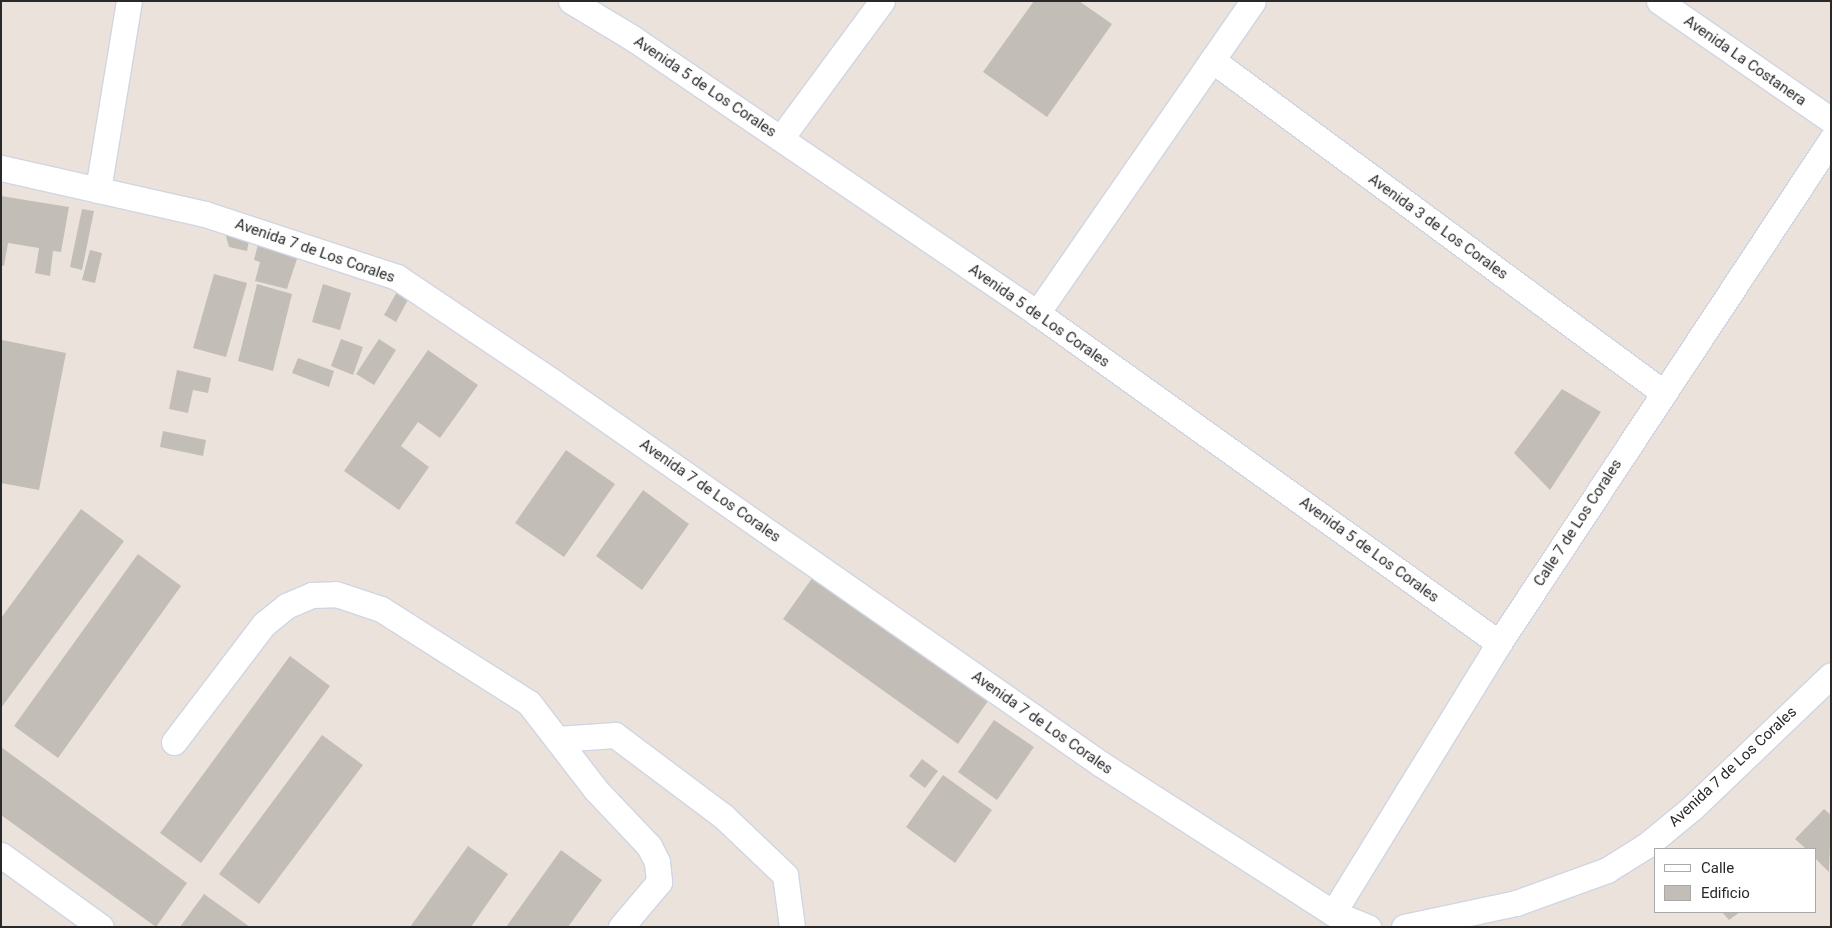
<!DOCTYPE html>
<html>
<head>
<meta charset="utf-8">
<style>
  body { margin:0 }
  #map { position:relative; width:1832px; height:928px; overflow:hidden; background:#ebe3db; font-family:Roboto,sans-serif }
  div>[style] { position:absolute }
  .building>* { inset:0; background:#c3bdb8 }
  .roads { filter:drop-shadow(1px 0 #d0d5e2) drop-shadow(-1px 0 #d0d5e2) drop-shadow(0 1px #d0d5e2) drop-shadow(0 -1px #d0d5e2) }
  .street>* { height:25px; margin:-12.5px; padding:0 12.5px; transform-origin:12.5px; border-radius:12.5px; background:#fff }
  span { translate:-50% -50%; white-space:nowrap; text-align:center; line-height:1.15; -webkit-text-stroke:5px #fff; paint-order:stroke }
  .street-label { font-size:15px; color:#292929 }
  .frame { position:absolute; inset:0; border:2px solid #292929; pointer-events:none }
  .legend { position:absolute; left:1654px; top:848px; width:162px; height:65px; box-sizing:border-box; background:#fff; border:1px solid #a9a9a9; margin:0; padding:6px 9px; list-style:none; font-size:15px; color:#292929 }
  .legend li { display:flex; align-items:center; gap:10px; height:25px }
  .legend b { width:25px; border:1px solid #a9a9a9 }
</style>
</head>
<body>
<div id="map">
  <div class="building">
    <div style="clip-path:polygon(1034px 1px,1079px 1px,1112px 24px,1047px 117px,983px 72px)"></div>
    <div style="clip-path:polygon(1px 196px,69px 207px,61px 252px,53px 251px,50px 276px,35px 273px,39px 248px,8px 243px,4px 266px,1px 265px)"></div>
    <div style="clip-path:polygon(82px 209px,94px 211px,82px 270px,70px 267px)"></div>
    <div style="clip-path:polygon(224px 229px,250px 235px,247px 251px,229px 247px)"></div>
    <div style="clip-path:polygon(259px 240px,300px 250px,287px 289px,255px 281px,260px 262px,254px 260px)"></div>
    <div style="clip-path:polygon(90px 250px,102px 253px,95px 283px,82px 280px)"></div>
    <div style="clip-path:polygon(214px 274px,247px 283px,226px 357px,193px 348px)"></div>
    <div style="clip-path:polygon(257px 284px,292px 294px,273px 371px,238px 361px)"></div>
    <div style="clip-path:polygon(323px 284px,351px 293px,340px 330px,312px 322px)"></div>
    <div style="clip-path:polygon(398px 290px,410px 296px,396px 322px,384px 315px)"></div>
    <div style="clip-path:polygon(341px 339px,363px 347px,353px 375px,331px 366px)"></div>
    <div style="clip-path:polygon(379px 339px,396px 350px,374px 385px,356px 374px)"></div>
    <div style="clip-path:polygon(2px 340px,66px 353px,39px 490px,1px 483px)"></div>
    <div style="clip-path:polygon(428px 350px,478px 385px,440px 438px,418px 422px,401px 446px,429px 467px,399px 510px,344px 471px)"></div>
    <div style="clip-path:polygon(298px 358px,334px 371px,329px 387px,292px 373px)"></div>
    <div style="clip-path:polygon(177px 370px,211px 378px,208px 393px,193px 390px,188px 413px,169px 409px)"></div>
    <div style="clip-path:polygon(1562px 389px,1601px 412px,1550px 490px,1514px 453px)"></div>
    <div style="clip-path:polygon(163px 431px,206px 440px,203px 456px,160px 447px)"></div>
    <div style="clip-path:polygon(566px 450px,615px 484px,564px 557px,515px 523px)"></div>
    <div style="clip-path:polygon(643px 490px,689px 524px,642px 590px,596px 556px)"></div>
    <div style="clip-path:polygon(81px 509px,124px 541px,1px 708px,1px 618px)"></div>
    <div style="clip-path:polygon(138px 554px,181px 586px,58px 758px,14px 726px)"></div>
    <div style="clip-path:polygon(813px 577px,988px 701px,958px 744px,783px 619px)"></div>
    <div style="clip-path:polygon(290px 656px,330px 686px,201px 863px,160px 833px)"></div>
    <div style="clip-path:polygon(994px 720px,1034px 747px,997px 800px,958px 772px)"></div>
    <div style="clip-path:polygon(322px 735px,363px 765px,259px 904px,219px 874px)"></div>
    <div style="clip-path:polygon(1px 747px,187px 883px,156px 927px,1px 815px)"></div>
    <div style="clip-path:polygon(922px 759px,938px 771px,925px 788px,909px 776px)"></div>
    <div style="clip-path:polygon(943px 775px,992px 810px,955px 863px,906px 827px)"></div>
    <div style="clip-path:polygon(1824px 809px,1831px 815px,1829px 872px,1816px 859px,1816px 849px,1806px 849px,1795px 839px)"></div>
    <div style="clip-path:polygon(468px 846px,508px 874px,471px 927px,410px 927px)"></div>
    <div style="clip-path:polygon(561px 850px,602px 880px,568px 927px,506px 927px)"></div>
    <div style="clip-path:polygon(204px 894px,250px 927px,180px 927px)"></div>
    <div style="clip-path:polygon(1722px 912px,1740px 912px,1729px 920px)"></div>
  </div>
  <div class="roads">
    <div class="street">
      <div style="left:571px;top:1px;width:70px;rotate:31deg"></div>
      <div style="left:631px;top:37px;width:491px;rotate:34.2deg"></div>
      <div style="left:1037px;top:313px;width:568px;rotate:35.54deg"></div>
      <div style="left:1659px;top:1px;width:209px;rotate:34.7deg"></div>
      <div style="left:1212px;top:60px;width:561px;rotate:36.38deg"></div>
      <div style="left:781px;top:138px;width:170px;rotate:-53.6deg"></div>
      <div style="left:1px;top:168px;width:209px;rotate:12.7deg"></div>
      <div style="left:205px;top:214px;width:202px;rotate:18.2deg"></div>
      <div style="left:397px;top:277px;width:188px;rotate:33.9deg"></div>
      <div style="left:553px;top:382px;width:668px;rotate:34.88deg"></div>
      <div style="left:1101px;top:764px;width:276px;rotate:32.7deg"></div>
      <div style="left:1333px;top:913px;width:38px;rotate:22deg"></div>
      <div style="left:98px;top:190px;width:192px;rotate:-80.7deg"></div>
      <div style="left:1037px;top:313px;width:379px;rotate:-55.3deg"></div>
      <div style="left:557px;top:739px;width:58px;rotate:-3.9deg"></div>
      <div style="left:615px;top:735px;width:135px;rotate:36.9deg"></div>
      <div style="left:723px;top:816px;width:86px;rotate:43.6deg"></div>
      <div style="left:785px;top:875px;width:52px;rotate:82.3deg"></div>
      <div style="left:174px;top:742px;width:148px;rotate:-52.7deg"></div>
      <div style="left:264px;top:624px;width:28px;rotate:-39deg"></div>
      <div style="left:286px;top:606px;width:28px;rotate:-23deg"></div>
      <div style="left:312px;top:595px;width:24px;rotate:-2deg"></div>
      <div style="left:336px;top:594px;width:47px;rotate:18.4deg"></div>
      <div style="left:381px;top:609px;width:175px;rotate:32.4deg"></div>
      <div style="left:529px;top:703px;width:110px;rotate:52.4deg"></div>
      <div style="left:596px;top:790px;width:77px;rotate:46.6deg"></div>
      <div style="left:649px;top:846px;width:18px;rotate:63deg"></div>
      <div style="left:657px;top:862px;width:20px;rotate:84deg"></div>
      <div style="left:659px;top:882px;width:59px;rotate:130.2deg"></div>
      <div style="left:1px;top:855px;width:123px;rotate:35.8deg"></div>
      <div style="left:1333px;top:913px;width:317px;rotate:-58.4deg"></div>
      <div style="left:1499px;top:643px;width:603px;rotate:-56.57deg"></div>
      <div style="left:1404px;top:927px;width:115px;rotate:-12.1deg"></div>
      <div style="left:1516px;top:903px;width:97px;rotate:-19.9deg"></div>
      <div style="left:1607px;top:870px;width:47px;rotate:-32deg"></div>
      <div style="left:1647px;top:845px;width:58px;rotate:-39.4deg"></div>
      <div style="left:1692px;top:808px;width:192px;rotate:-43.7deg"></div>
    </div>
  </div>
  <div class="street-label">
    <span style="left:1745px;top:61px;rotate:35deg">Avenida La Costanera</span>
    <span style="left:705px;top:87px;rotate:34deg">Avenida 5 de Los Corales</span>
    <span style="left:1438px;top:227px;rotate:36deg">Avenida 3 de Los Corales</span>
    <span style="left:315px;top:251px;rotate:19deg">Avenida 7 de Los Corales</span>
    <span style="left:1039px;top:316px;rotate:35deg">Avenida 5 de Los Corales</span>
    <span style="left:710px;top:491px;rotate:35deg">Avenida 7 de Los Corales</span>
    <span style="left:1578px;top:523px;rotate:-57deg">Calle 7 de Los Corales</span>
    <span style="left:1369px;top:550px;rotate:36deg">Avenida 5 de Los Corales</span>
    <span style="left:1042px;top:723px;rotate:35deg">Avenida 7 de Los Corales</span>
    <span style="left:1733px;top:767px;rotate:-43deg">Avenida 7 de Los Corales</span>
  </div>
  <div class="frame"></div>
  <ul class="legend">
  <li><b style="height:6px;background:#fff"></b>Calle</li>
  <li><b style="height:14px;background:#c3bdb8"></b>Edificio</li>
  </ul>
</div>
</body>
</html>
